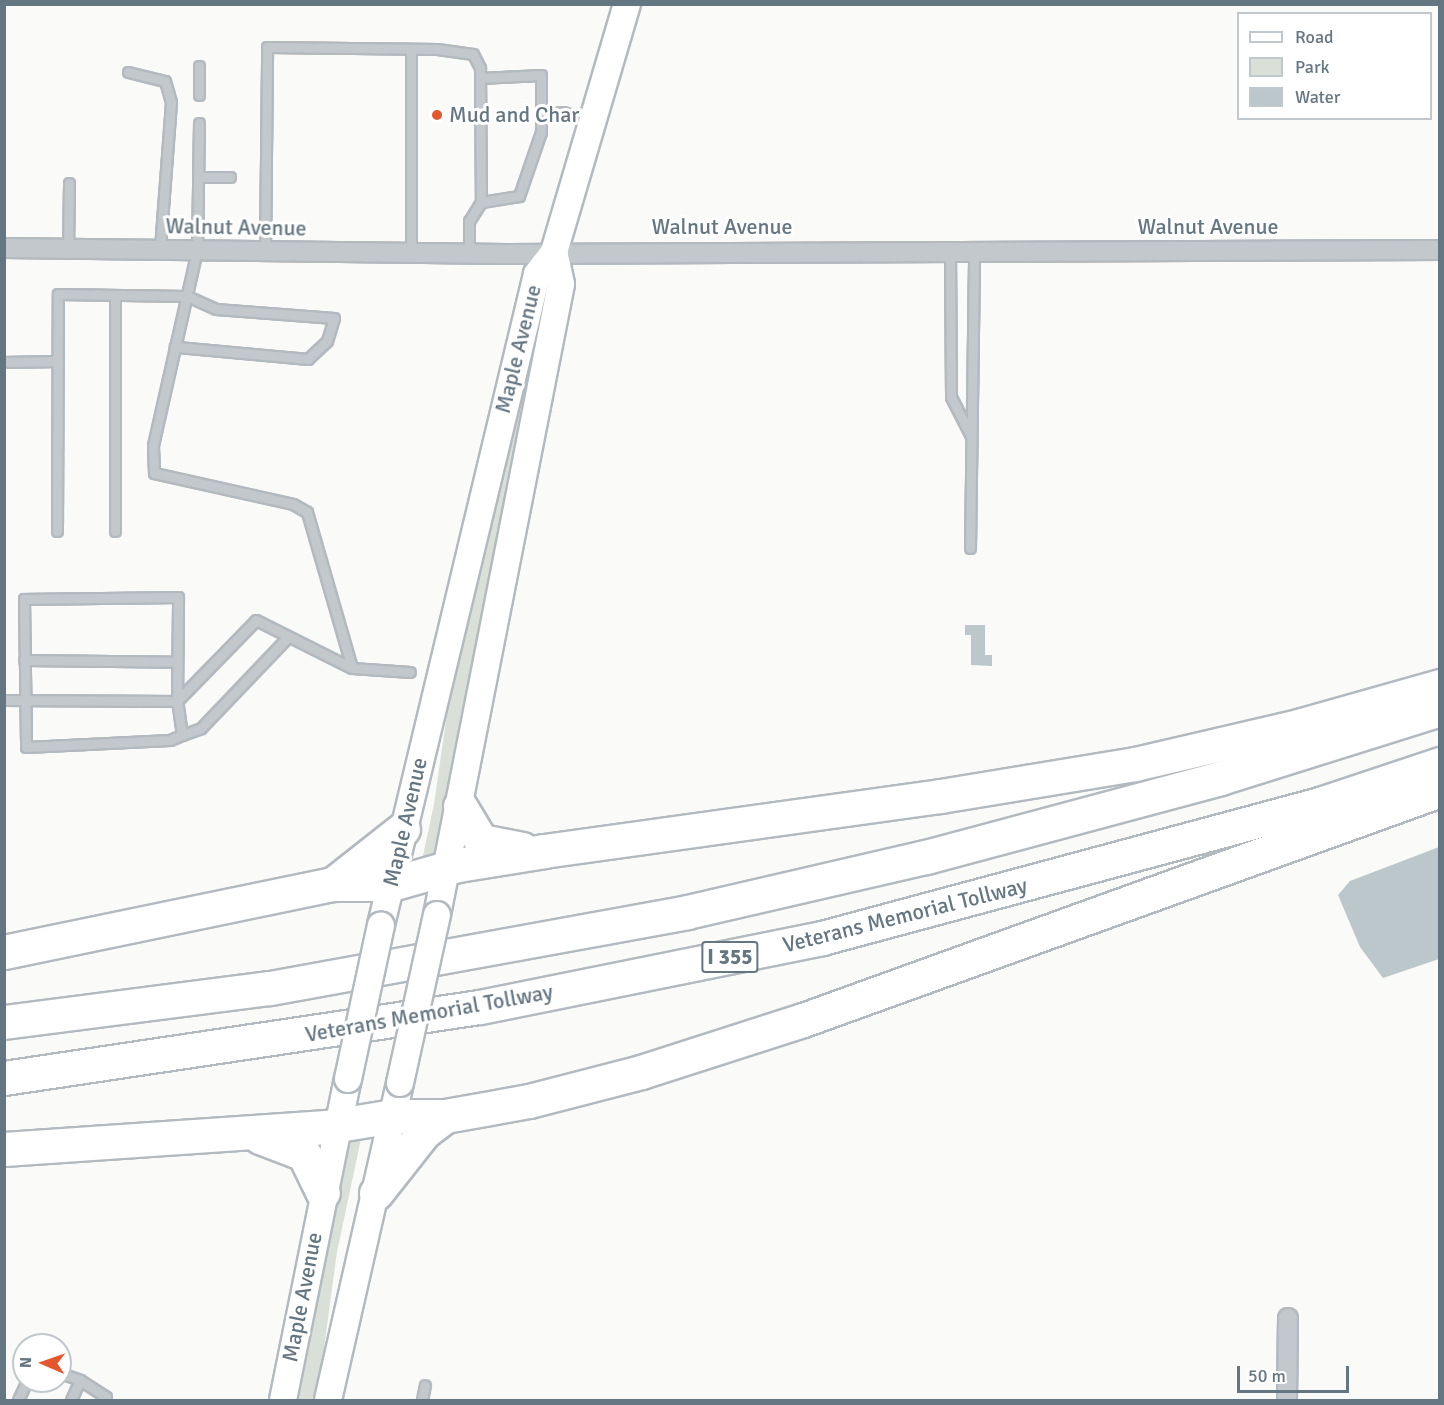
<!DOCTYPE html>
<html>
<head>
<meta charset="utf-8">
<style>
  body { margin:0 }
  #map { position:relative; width:1444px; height:1405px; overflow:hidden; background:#fafaf8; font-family:Signika,sans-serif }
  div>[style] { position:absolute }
  .green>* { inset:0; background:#dadfd7 }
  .water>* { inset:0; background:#bbc7cb }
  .roads { filter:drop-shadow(2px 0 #b3babf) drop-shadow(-2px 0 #b3babf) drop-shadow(0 2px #b3babf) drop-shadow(0 -2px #b3babf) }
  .service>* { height:9px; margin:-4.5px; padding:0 4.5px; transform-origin:4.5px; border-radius:4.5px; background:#c3c8cc }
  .minor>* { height:18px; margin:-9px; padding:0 9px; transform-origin:9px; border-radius:9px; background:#c3c8cc }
  .secondary>* { height:26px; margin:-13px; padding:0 13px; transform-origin:13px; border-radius:13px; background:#fff }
  .motorway>* { height:33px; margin:-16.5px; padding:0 16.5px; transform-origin:16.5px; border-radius:16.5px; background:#fff }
  .bridges { filter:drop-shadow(2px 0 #b3babf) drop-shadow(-2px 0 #b3babf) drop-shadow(0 2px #b3babf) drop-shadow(0 -2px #b3babf) }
  .secondary-bridge>* { height:26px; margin:-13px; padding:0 13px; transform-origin:13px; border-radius:13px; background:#fff }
  .dots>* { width:16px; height:16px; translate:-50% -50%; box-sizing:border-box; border:3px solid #fff; border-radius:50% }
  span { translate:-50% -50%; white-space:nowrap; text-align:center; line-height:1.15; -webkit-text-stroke:6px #fff; paint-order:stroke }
  .shield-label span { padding:2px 4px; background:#fff; border:2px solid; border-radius:4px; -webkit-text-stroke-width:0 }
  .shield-label { font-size:21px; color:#657683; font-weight:700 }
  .poi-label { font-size:22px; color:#657683 }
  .left { translate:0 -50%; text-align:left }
  .street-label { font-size:22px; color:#657683 }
  .frame { position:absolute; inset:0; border:6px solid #657683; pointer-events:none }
  .legend { position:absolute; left:1237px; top:12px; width:195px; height:108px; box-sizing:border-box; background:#fff; border:2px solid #c1c8cd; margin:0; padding:8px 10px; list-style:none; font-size:18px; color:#657683 }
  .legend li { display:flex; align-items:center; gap:12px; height:30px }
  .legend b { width:30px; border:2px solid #c1c8cd }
  .north { position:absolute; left:12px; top:1333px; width:60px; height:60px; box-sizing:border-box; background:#fff; border:2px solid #c1c8cd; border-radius:50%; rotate:272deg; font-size:16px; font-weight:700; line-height:24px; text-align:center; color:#657683 }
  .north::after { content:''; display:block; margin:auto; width:21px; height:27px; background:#e4572e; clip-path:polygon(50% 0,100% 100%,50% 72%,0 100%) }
  .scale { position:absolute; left:1237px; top:1366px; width:112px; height:27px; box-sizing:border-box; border:3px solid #657683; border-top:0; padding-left:8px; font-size:18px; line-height:21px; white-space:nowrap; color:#657683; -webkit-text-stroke:4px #fff; paint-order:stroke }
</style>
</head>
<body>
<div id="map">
  <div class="green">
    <div style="clip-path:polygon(515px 399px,522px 400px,497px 566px,438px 863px,421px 865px,434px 804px,457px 644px)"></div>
    <div style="clip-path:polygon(362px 1134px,337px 1252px,317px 1400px,293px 1400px,344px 1141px)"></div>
  </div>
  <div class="water">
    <div style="clip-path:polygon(965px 625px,985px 625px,985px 655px,992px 655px,992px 666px,971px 665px,971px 635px,965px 635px)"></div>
    <div style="clip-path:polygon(1439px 847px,1439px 959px,1383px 978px,1360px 947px,1338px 895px,1350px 881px)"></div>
  </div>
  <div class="roads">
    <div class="service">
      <div style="left:411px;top:49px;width:204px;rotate:90deg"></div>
      <div style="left:128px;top:72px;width:38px;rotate:14deg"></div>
      <div style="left:165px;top:81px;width:22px;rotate:74deg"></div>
      <div style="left:171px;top:102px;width:148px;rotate:94.3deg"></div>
      <div style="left:480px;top:78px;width:61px;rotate:-2.8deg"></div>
      <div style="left:541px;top:75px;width:57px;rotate:90deg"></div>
      <div style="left:541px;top:132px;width:68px;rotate:109deg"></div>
      <div style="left:519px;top:196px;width:38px;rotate:171deg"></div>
      <div style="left:199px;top:95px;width:29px;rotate:-90deg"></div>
      <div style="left:541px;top:115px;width:22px;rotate:-8deg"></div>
      <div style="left:563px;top:112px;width:29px;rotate:18deg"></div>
      <div style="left:199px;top:123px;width:127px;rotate:90.9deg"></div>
      <div style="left:197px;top:250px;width:200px;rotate:102.7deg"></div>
      <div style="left:153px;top:445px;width:28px;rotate:88deg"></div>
      <div style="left:154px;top:473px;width:142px;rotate:12.6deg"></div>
      <div style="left:293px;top:504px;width:16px;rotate:30deg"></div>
      <div style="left:307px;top:512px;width:162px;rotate:73.9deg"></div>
      <div style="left:198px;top:177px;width:32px"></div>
      <div style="left:68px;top:249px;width:66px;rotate:-89.1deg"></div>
      <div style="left:950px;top:251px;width:146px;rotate:89.6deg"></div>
      <div style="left:951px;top:397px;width:44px;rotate:62.9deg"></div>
      <div style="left:265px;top:252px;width:205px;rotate:-89.4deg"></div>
      <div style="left:267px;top:47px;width:170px;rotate:0.7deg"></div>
      <div style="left:437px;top:49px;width:36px;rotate:8deg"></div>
      <div style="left:473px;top:54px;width:16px;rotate:63deg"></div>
      <div style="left:480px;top:68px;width:134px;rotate:89.6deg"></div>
      <div style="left:481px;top:202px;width:22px;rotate:122deg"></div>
      <div style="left:469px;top:221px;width:32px;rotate:90deg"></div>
      <div style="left:4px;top:362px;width:54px;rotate:-1.1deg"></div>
      <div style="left:57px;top:531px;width:237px;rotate:-89.8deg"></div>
      <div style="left:58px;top:294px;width:129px;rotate:0.9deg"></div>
      <div style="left:187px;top:296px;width:32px;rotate:24deg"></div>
      <div style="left:216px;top:309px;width:118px;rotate:4.4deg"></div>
      <div style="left:334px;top:318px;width:24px;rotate:107deg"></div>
      <div style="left:327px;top:341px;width:26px;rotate:137deg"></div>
      <div style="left:308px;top:359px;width:134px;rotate:-174.8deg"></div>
      <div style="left:115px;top:531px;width:235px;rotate:-90deg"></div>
      <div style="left:970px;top:548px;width:297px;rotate:-89.2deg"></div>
      <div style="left:24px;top:660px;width:153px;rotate:0.7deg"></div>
      <div style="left:4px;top:700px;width:173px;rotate:0.3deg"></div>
      <div style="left:177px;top:701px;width:113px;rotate:-45.7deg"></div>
      <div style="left:256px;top:620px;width:107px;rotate:26.6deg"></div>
      <div style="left:352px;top:668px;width:58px;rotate:3.9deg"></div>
      <div style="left:182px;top:735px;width:34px;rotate:-98deg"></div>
      <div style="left:177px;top:701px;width:104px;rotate:-89.4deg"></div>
      <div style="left:178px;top:597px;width:154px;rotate:179.3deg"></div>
      <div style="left:24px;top:599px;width:148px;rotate:89.2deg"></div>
      <div style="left:26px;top:747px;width:144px;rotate:-2.8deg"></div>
      <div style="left:170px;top:740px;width:13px;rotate:-23deg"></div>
      <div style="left:182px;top:735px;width:20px;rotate:-20deg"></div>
      <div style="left:201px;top:728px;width:126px;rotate:-46.3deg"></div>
      <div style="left:60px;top:1373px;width:21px;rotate:19deg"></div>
      <div style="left:80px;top:1380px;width:31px;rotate:33deg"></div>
      <div style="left:106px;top:1397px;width:3px;rotate:90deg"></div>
      <div style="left:18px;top:1400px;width:21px;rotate:-65deg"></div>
      <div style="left:71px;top:1400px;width:22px;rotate:-66deg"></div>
      <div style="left:422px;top:1400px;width:15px;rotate:-79deg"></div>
    </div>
    <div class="minor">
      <div style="left:4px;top:248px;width:503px;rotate:0.68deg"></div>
      <div style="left:507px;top:254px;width:933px;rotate:-0.25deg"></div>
      <div style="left:1287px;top:1400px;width:82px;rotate:-89.3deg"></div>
    </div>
    <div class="secondary">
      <div style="left:437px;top:915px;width:643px;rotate:-78.88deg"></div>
      <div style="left:561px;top:284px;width:33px;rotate:-102deg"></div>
      <div style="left:554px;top:252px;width:259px;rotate:-73.6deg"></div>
      <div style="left:381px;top:925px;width:669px;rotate:-76.52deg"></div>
      <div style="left:537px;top:274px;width:28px;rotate:-52deg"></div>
      <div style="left:283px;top:1400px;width:328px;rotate:-78.6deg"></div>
      <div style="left:328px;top:1400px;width:325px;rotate:-77.2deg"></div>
    </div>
    <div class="motorway">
      <div style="left:460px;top:806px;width:41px;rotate:59deg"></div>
      <div style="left:481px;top:841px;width:42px;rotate:11deg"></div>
      <div style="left:333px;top:884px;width:89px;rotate:-38.2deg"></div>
      <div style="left:4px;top:952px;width:336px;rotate:-11.7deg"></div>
      <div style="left:333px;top:884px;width:58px"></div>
      <div style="left:391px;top:884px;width:70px;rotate:-15.8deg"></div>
      <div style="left:458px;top:865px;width:87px;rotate:-9.2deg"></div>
      <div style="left:544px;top:851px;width:400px;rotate:-7.9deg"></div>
      <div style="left:940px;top:796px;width:198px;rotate:-9.3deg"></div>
      <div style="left:1135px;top:764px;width:171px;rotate:-13.1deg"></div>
      <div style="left:1302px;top:725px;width:143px;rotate:-15.8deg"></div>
      <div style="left:4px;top:1022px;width:268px;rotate:-7.3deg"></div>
      <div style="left:270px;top:988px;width:424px;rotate:-10.3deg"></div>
      <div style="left:687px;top:912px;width:245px;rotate:-13deg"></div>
      <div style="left:926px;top:857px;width:304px;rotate:-15deg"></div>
      <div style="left:1220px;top:778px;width:231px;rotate:-17.4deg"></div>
      <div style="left:4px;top:1078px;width:481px;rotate:-8.5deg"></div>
      <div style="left:480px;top:1007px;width:349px;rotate:-11.4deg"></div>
      <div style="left:822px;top:938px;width:516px;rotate:-15.06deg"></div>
      <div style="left:1320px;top:804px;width:126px;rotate:-18.4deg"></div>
      <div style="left:260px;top:1137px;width:47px;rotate:21.1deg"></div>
      <div style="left:304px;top:1154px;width:43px;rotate:64deg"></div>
      <div style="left:4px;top:1149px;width:323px;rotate:-3.9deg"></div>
      <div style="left:326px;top:1127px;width:68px;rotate:-9.3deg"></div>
      <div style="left:393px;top:1116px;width:52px"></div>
      <div style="left:445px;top:1116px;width:85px;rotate:-10.1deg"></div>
      <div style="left:529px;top:1101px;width:116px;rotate:-14.5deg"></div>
      <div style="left:641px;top:1072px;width:170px;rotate:-17.8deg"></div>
      <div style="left:803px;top:1020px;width:677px;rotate:-19.85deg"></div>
      <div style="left:376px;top:1193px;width:78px;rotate:-51.8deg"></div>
      <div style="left:424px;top:1132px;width:26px;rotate:-37deg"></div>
    </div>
  </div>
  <div class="bridges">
    <div class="secondary-bridge">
      <div style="left:348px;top:1079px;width:157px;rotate:-77.9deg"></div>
      <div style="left:400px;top:1083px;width:172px;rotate:-77.6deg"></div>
    </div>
  </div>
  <div class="dots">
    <div style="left:437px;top:115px;background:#e4572e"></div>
  </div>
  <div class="shield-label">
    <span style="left:730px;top:957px">I 355</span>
  </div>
  <div class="poi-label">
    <span class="left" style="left:449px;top:115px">Mud and Char</span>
  </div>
  <div class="street-label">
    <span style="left:236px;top:227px;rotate:1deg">Walnut Avenue</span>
    <span style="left:722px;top:227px">Walnut Avenue</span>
    <span style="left:1208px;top:227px">Walnut Avenue</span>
    <span style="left:518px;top:349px;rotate:-76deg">Maple Avenue</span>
    <span style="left:405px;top:822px;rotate:-77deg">Maple Avenue</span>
    <span style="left:905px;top:915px;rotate:-14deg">Veterans Memorial Tollway</span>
    <span style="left:429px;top:1013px;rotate:-10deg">Veterans Memorial Tollway</span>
    <span style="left:302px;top:1297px;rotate:-79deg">Maple Avenue</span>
  </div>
  <div class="frame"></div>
  <ul class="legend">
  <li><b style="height:8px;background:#fff"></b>Road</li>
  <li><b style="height:16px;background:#dadfd7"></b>Park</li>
  <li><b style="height:16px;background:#bbc7cb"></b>Water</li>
  </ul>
  <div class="north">N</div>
  <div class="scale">50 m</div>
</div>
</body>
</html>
